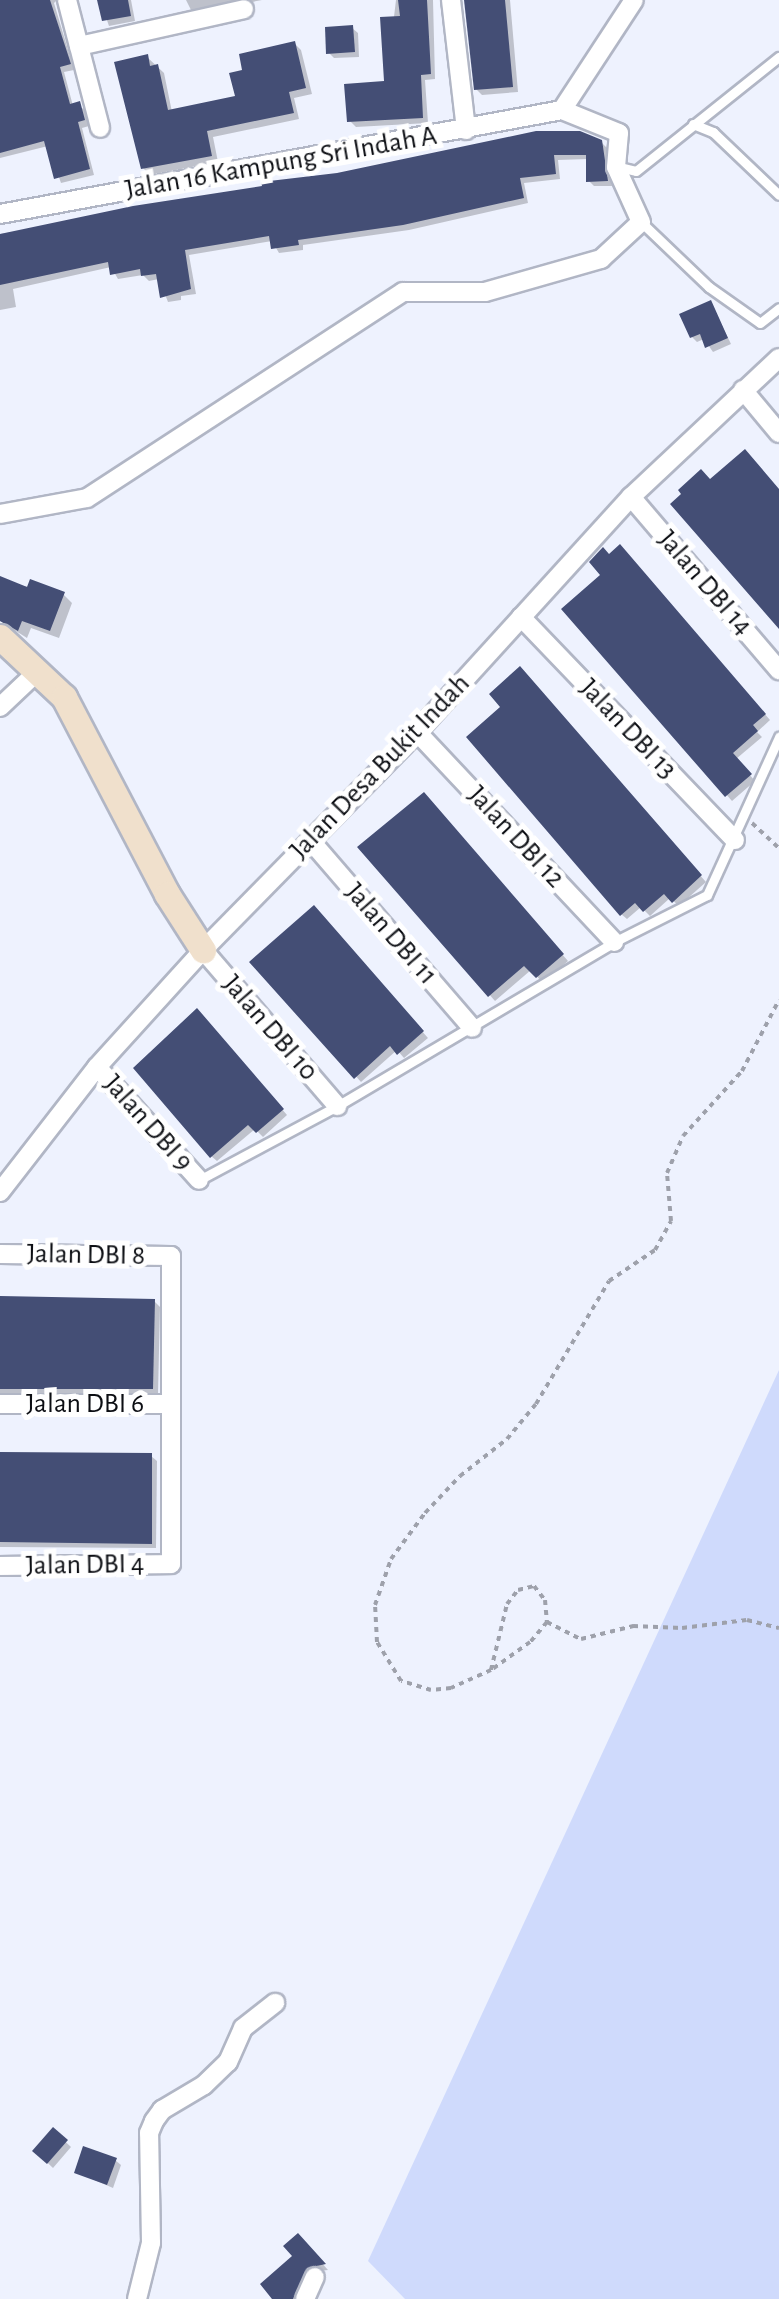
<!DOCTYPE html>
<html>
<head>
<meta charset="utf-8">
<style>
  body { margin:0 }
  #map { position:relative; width:779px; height:2299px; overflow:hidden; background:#eef2fe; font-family:"Alegreya Sans",sans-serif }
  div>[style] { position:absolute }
  .green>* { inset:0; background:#cfdafc }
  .shadow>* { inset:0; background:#0003 }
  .building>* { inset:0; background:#444e75 }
  .path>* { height:4px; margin-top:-2px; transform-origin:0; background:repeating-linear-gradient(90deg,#9ea1ab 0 5px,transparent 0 10px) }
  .roads { filter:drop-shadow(2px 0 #b1b6c5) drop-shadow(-2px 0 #b1b6c5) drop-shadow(0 2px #b1b6c5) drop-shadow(0 -2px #b1b6c5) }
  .lane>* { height:9px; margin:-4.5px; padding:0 4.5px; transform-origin:4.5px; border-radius:4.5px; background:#fff }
  .street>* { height:18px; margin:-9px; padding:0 9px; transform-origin:9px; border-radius:9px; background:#fff }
  .secondary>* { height:25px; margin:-12.5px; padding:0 12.5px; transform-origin:12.5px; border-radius:12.5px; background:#f0e0cc }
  span { translate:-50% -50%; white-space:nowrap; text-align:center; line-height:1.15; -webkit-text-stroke:10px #fff; paint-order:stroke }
  .street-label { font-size:28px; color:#0c0e13 }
</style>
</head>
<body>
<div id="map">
  <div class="green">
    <div style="clip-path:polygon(779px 1370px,779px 2299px,405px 2299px,368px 2261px)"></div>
  </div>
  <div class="shadow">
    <div style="clip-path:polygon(0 0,57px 0,54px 3px,74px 70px,64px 72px,73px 106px,85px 109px,89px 126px,82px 128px,94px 175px,61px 183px,48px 146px,0 158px)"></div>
    <div style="clip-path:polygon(100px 0,131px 0,135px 21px,109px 26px)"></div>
    <div style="clip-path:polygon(186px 0,262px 0,193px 14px)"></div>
    <div style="clip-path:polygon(396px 0,433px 0,435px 79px,425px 80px,428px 123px,356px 127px,350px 121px,386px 83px)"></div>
    <div style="clip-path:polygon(466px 0,510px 0,518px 92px,482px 95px,476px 89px)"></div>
    <div style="clip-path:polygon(352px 28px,358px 33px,359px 57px,334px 58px,329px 53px)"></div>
    <div style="clip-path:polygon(294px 43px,301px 50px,312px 94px,294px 98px,299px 119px,213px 137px,218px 162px,150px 175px,143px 168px,147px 57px,164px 73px,172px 112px,238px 98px)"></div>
    <div style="clip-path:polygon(601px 142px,607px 148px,612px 186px,594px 186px,589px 181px,588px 159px,558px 160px,560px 179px,524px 183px,528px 203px,409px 230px,303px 245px,303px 250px,279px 253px,272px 241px,189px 255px,196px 294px,181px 296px,181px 300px,168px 302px,159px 279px,149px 281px,143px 275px,118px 279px,111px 267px,13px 289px,16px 307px,0 310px,0 234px)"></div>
    <div style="clip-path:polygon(711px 303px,731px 344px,713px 352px,704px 339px,697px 342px,692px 337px)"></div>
    <div style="clip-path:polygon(626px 553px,770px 720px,757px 732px,762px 737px,736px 759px,755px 781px,732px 801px,565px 610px,604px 575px,609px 557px)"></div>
    <div style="clip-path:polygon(0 581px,63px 594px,72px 603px,59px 638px,31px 628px,27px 638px,0 621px)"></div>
    <div style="clip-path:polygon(519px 670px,706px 882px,679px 906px,670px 898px,650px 916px,641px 907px,627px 919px,621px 914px,504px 707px)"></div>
    <div style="clip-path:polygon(429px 801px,568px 961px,543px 983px,531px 970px,495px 1001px,360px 847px)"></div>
    <div style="clip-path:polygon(314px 908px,428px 1038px,404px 1058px,397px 1050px,361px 1082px,253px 962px)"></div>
    <div style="clip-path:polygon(202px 1016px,287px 1115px,263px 1137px,255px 1129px,217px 1161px,211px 1156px)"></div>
    <div style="clip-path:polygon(0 1299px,154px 1301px,160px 1307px,158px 1394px,0 1393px)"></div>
    <div style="clip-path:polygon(0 1455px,151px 1456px,157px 1461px,156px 1548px,0 1547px)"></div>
    <div style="clip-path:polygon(53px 2130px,71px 2147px,53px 2168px,35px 2151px)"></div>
    <div style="clip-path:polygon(115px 2160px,121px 2165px,113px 2188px,76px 2172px)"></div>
    <div style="clip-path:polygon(298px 2236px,328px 2270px,312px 2272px,300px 2299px,276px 2299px,295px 2256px)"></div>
  </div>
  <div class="building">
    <div style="clip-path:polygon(0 0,50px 0,71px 64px,60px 67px,70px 104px,80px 101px,85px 120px,78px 122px,90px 169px,54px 179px,44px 141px,0 153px)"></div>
    <div style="clip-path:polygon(97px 0,128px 0,131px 16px,102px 21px)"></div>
    <div style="clip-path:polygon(398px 0,427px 0,431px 74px,421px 75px,423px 118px,347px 122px,344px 84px,384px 81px,380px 17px,400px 16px)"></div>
    <div style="clip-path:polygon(464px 0,505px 0,513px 87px,474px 90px)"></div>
    <div style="clip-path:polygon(353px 25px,355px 52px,326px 54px,325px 27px)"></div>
    <div style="clip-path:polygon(295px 41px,306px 88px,289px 92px,294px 113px,207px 131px,212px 156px,141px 169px,114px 62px,148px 54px,150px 66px,158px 64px,168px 110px,235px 96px,229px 73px,242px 70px,239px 54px)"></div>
    <div style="clip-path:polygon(536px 131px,580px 131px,602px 140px,608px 181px,586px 182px,586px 155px,554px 155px,556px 174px,520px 178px,524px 198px,403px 225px,298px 240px,299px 245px,271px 249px,269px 236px,185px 250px,191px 289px,160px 298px,156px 274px,141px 276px,140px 269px,110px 275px,108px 262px,0 285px,0 234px,133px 206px,262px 186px,261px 182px,337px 173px)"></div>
    <div style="clip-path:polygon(711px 300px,728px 338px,705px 348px,700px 334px,690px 338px,679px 314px)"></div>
    <div style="clip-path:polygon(745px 449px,779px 489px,779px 629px,670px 504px,681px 494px,678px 490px,701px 469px,710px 479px)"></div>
    <div style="clip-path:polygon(620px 544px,766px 714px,753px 725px,758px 731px,733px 753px,752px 774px,725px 797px,561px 609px,600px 575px,589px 562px,603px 547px,609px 554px)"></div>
    <div style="clip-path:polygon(0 576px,27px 587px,30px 579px,65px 592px,50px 631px,22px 621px,18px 631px,0 621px)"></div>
    <div style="clip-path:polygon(520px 666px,702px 875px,672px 903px,664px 894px,643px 912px,635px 903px,620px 916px,466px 737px,500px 707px,489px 694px)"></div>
    <div style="clip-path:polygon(424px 792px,564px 954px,536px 978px,524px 966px,488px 997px,357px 847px)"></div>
    <div style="clip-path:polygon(314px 905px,424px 1031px,397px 1055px,390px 1046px,354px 1079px,249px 962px)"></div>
    <div style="clip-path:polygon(197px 1008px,284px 1109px,256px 1133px,248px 1125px,210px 1158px,133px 1068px)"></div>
    <div style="clip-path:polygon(0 1296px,155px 1299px,153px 1389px,0 1389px)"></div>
    <div style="clip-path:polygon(0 1452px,152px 1453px,152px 1544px,0 1542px)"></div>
    <div style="clip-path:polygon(53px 2127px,68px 2140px,47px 2164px,32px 2151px)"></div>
    <div style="clip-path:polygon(83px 2146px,117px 2158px,107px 2185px,74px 2173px)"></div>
    <div style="clip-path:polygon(298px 2233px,326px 2264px,307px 2268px,293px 2299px,272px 2299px,260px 2284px,292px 2256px,283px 2246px)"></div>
  </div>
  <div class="path">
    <div style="left:752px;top:823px;width:37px;rotate:43deg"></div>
    <div style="left:547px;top:1622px;width:38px;rotate:27deg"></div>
    <div style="left:581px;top:1639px;width:54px;rotate:-14deg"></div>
    <div style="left:633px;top:1626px;width:49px;rotate:2.3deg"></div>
    <div style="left:682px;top:1628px;width:65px;rotate:-7deg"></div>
    <div style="left:747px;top:1620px;width:33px;rotate:14deg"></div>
    <div style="left:491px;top:1670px;width:68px;rotate:-76.4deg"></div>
    <div style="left:507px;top:1604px;width:18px;rotate:-52deg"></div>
    <div style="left:518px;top:1590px;width:16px;rotate:-14deg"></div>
    <div style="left:534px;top:1586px;width:18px;rotate:52deg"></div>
    <div style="left:545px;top:1600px;width:22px;rotate:85deg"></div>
    <div style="left:547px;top:1622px;width:26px;rotate:130deg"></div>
    <div style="left:530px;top:1642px;width:48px;rotate:144.3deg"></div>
    <div style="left:491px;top:1670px;width:44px;rotate:155.8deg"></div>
    <div style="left:451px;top:1688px;width:20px;rotate:174deg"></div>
    <div style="left:431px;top:1690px;width:31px;rotate:-163deg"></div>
    <div style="left:401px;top:1681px;width:46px;rotate:-121.6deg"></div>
    <div style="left:377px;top:1642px;width:37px;rotate:-93deg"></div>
    <div style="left:375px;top:1605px;width:49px;rotate:-70.8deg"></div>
    <div style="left:391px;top:1559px;width:57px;rotate:-53.5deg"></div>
    <div style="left:425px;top:1513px;width:51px;rotate:-46.6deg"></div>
    <div style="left:460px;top:1476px;width:60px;rotate:-38.2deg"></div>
    <div style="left:507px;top:1439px;width:45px;rotate:-50.4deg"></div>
    <div style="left:536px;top:1404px;width:143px;rotate:-59.3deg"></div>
    <div style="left:609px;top:1281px;width:55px;rotate:-34deg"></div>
    <div style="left:655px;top:1250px;width:33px;rotate:-61deg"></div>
    <div style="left:671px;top:1221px;width:48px;rotate:-94.8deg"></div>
    <div style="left:667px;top:1173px;width:40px;rotate:-66.6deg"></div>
    <div style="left:683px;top:1136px;width:88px;rotate:-47.8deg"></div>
    <div style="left:742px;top:1071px;width:80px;rotate:-62.5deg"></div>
  </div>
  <div class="roads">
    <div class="lane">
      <div style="left:693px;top:124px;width:22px;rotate:22deg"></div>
      <div style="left:713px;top:132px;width:91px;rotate:43.7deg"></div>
      <div style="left:619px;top:167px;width:17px;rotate:13deg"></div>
      <div style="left:636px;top:171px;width:183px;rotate:-38.6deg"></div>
      <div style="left:641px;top:222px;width:94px;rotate:43.7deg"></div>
      <div style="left:709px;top:287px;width:62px;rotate:35.2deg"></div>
      <div style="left:760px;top:323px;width:24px;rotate:-38deg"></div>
      <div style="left:199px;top:1180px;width:157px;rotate:-28.2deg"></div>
      <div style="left:337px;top:1106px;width:322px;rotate:-30.6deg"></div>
      <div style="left:614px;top:942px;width:104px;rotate:-26.8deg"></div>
      <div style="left:707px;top:895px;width:174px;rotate:-65.5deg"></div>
    </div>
    <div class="street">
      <div style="left:67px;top:0;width:132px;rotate:75.5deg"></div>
      <div style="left:451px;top:0;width:131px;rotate:83.4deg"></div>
      <div style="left:79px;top:46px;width:169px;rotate:-12.6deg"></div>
      <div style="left:562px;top:110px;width:131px;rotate:-56.8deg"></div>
      <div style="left:0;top:214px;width:572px;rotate:-10.48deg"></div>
      <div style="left:743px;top:390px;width:56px;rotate:50.1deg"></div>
      <div style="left:631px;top:497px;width:228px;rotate:49.5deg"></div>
      <div style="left:0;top:514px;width:88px;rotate:-10.4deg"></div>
      <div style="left:87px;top:498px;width:377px;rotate:-33.1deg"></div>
      <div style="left:403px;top:292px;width:82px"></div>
      <div style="left:485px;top:292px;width:121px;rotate:-15.9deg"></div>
      <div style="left:601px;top:259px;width:54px;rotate:-42.8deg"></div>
      <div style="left:641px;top:222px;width:60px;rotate:-114.4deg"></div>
      <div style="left:616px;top:167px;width:34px;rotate:-85deg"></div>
      <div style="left:619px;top:133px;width:61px;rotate:-158deg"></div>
      <div style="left:521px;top:617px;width:309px;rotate:46.2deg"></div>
      <div style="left:0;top:707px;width:51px;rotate:-43.4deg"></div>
      <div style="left:417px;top:732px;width:288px;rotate:46.8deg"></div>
      <div style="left:310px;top:840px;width:248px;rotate:49.2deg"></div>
      <div style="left:203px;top:950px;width:206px;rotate:49.3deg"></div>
      <div style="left:97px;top:1067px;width:152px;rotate:47.9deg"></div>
      <div style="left:0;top:1192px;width:158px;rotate:-52.2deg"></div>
      <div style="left:97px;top:1067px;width:158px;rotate:-47.8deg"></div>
      <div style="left:203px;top:950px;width:305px;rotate:-45.5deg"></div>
      <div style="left:417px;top:732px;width:318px;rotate:-47.7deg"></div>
      <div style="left:631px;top:497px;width:203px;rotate:-43.2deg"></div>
      <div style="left:0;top:1254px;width:171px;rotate:0.7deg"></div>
      <div style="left:171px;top:1256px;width:308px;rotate:90deg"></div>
      <div style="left:171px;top:1564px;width:171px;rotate:179.3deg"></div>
      <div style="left:0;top:1404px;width:171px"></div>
      <div style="left:137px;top:2299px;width:58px;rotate:-76deg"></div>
      <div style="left:151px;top:2243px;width:110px;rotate:-91deg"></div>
      <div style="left:149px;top:2133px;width:13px;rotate:-67deg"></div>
      <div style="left:154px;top:2121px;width:14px;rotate:-54deg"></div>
      <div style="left:162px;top:2110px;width:49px;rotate:-30.8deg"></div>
      <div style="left:204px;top:2085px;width:33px;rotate:-44deg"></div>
      <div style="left:228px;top:2062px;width:37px;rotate:-66deg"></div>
      <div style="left:243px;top:2028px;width:41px;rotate:-38deg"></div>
      <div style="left:305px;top:2299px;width:24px;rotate:-66deg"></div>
    </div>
    <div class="secondary">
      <div style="left:0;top:637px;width:88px;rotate:43.2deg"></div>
      <div style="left:64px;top:697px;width:222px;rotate:62.4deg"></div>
      <div style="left:167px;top:894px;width:67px;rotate:57.3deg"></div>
    </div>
  </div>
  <div class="street-label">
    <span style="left:281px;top:163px;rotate:-10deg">Jalan 16 Kampung Sri Indah A</span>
    <span style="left:705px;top:583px;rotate:49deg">Jalan DBI 14</span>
    <span style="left:628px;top:729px;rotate:46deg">Jalan DBI 13</span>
    <span style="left:380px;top:767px;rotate:-46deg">Jalan Desa Bukit Indah</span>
    <span style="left:516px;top:837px;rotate:47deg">Jalan DBI 12</span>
    <span style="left:391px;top:934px;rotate:49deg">Jalan DBI 11</span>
    <span style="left:270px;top:1028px;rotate:49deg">Jalan DBI 10</span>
    <span style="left:148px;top:1123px;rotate:48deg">Jalan DBI 9</span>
    <span style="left:86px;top:1255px;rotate:1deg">Jalan DBI 8</span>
    <span style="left:85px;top:1404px">Jalan DBI 6</span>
    <span style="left:85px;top:1565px;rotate:-1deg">Jalan DBI 4</span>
  </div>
</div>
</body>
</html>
